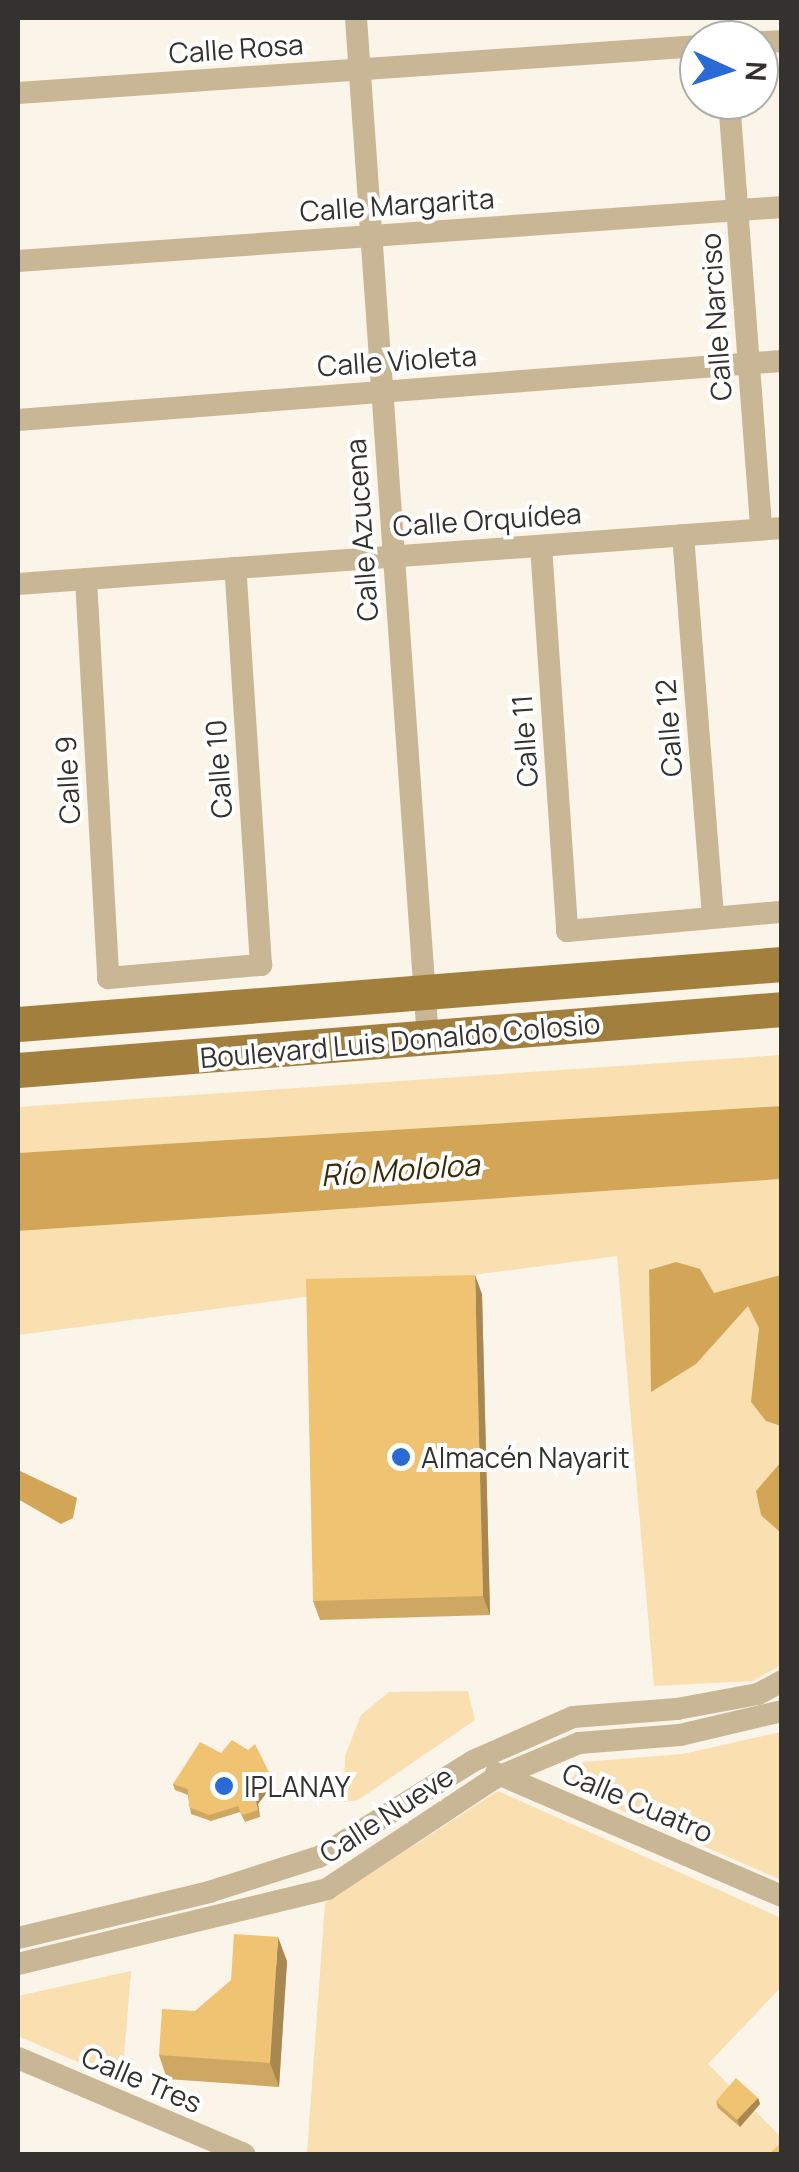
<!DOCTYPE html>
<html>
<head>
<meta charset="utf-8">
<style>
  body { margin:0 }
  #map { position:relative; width:799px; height:2172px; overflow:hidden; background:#faf4e9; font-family:Manrope,sans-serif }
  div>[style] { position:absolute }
  .green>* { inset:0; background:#fadfb1 }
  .water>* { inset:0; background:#d2a656 }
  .minor>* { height:22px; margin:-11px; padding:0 11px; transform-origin:11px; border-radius:11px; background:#c9b695 }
  .primary>* { height:35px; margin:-17.5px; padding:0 17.5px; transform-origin:17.5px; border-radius:17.5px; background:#a37f3e }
  .wall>* { inset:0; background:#cea863 }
  .shaded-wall>* { inset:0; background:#a88850 }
  .building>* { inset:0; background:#f0c373 }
  .dots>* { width:28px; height:28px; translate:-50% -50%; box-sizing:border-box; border:5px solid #fff; border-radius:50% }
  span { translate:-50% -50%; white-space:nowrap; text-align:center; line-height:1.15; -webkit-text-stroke:8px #fff; paint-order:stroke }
  .street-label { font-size:28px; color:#34322e }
  .poi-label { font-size:28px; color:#34322e }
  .left { translate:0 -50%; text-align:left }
  .water-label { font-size:30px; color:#3c2a05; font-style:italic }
  .frame { position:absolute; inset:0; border:20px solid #34322e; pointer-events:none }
  .north { position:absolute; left:679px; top:20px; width:100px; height:100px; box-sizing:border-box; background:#fff; border:2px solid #aeadab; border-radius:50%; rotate:93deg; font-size:28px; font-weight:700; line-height:40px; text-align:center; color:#34322e }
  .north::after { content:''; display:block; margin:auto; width:35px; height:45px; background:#296ad6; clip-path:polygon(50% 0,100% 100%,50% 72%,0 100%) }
</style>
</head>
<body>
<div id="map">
  <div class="green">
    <div style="clip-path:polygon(781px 1055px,781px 1106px,18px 1153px,18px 1107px)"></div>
    <div style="clip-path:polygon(781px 1179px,781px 1665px,753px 1681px,654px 1686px,617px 1256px,18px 1335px,18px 1231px)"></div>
    <div style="clip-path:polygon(468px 1691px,475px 1720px,358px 1800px,344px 1802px,345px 1756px,361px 1715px,389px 1692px)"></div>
    <div style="clip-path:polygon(781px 1732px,781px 1880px,582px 1793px,571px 1780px,583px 1762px,683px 1754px)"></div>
    <div style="clip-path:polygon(498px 1791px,781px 1918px,781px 1987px,708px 2064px,781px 2137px,781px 2154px,307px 2154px,325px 1903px)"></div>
    <div style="clip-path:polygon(131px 1971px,122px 2081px,18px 2036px,18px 1996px)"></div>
  </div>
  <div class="water">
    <div style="clip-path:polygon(781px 1106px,781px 1179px,18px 1231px,18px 1153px)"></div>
    <div style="clip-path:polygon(676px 1262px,700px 1269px,714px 1293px,781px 1275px,781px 1426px,766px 1421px,751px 1402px,759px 1328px,748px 1306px,696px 1364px,651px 1392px,649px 1270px)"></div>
    <div style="clip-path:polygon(781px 1462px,782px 1532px,780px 1532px,761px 1515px,756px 1491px)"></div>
    <div style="clip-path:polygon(18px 1470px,77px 1498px,73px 1518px,61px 1524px,18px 1499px)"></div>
  </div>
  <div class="minor">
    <div style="left:356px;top:18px;width:1024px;rotate:85.97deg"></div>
    <div style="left:759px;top:42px;width:23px;rotate:-2deg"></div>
    <div style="left:18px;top:93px;width:683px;rotate:-3.95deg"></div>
    <div style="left:729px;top:100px;width:430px;rotate:85.7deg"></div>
    <div style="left:18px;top:261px;width:766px;rotate:-4.04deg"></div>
    <div style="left:18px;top:420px;width:766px;rotate:-4.42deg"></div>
    <div style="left:683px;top:535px;width:383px;rotate:85.5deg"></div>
    <div style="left:541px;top:546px;width:386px;rotate:86.1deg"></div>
    <div style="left:567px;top:931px;width:216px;rotate:-5.1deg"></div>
    <div style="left:86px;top:579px;width:400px;rotate:86.8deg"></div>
    <div style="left:108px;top:978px;width:154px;rotate:-4.9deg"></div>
    <div style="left:261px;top:965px;width:398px;rotate:-93.7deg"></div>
    <div style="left:18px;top:584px;width:766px;rotate:-4.19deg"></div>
    <div style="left:496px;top:1773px;width:311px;rotate:23.3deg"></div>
    <div style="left:18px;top:1938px;width:196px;rotate:-13.5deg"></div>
    <div style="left:209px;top:1892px;width:115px;rotate:-17.7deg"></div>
    <div style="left:319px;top:1857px;width:181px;rotate:-31.9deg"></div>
    <div style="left:473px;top:1761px;width:109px;rotate:-23.7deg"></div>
    <div style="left:573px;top:1717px;width:104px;rotate:-4.4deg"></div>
    <div style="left:677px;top:1709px;width:82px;rotate:-10.5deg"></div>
    <div style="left:758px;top:1694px;width:27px;rotate:-28deg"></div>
    <div style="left:18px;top:1964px;width:318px;rotate:-13.6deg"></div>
    <div style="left:327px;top:1889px;width:199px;rotate:-33.5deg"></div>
    <div style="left:493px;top:1779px;width:93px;rotate:-22.7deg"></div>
    <div style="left:579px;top:1743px;width:101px;rotate:-4.5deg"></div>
    <div style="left:680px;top:1735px;width:105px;rotate:-13.2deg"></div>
    <div style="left:18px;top:2058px;width:246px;rotate:23deg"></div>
  </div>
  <div class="primary">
    <div style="left:18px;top:1024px;width:766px;rotate:-4.49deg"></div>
    <div style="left:18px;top:1070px;width:766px;rotate:-4.56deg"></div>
  </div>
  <div class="wall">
    <div style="clip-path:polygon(482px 1294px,490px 1615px,320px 1620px,313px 1601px)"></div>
    <div style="clip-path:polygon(274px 1783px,258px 1804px,260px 1817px,245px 1822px,240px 1812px,211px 1821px,191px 1814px,188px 1795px,175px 1790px,173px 1784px)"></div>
    <div style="clip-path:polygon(287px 1961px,279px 2087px,167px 2079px,159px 2055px,195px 2011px)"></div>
    <div style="clip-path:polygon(758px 2098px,760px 2104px,740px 2127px,718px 2108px,716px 2101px)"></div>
  </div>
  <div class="shaded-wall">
    <div style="clip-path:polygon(475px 1275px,482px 1294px,490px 1615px,483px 1596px)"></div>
    <div style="clip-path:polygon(271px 1776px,274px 1783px,258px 1804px,260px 1817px,255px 1797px)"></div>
    <div style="clip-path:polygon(278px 1937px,287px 1961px,279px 2087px,270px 2063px)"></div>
    <div style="clip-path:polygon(758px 2098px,760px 2104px,740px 2127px,737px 2120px)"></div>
  </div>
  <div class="building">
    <div style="clip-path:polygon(475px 1275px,483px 1596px,313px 1601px,306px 1279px)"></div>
    <div style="clip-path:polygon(232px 1740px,248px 1750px,255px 1744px,271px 1776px,255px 1797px,258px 1810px,242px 1815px,238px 1806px,209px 1815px,189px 1807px,188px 1789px,173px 1784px,200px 1742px,221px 1753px)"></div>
    <div style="clip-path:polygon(234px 1934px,278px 1937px,270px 2063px,159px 2055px,162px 2009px,195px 2011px,231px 1980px)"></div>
    <div style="clip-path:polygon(736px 2078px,758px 2098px,737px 2120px,716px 2101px)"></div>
    <div style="clip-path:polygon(782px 2142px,782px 2154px,769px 2154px)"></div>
  </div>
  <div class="dots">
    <div style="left:401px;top:1457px;background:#296ad6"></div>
    <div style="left:224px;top:1786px;background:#296ad6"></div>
  </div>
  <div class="street-label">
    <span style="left:236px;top:48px;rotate:-4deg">Calle Rosa</span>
    <span style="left:397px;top:204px;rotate:-4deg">Calle Margarita</span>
    <span style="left:715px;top:317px;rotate:-94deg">Calle Narciso</span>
    <span style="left:397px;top:360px;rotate:-4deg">Calle Violeta</span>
    <span style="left:487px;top:519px;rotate:-4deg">Calle Orquídea</span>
    <span style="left:361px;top:530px;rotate:-94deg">Calle Azucena</span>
    <span style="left:668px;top:728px;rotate:-94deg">Calle 12</span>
    <span style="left:524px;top:741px;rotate:-94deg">Calle 11</span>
    <span style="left:218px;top:769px;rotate:-94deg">Calle 10</span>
    <span style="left:67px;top:780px;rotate:-93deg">Calle 9</span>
    <span style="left:400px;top:1040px;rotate:-5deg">Boulevard Luis Donaldo Colosio</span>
    <span style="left:638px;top:1802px;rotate:23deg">Calle Cuatro</span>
    <span style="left:386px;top:1814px;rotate:-33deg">Calle Nueve</span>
    <span style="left:142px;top:2079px;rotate:23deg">Calle Tres</span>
  </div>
  <div class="poi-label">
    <span class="left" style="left:421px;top:1457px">Almacén Nayarit</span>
    <span class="left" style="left:244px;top:1786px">IPLANAY</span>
  </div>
  <div class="water-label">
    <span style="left:400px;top:1170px;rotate:-4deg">Río Mololoa</span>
  </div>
  <div class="frame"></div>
  <div class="north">N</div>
</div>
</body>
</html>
